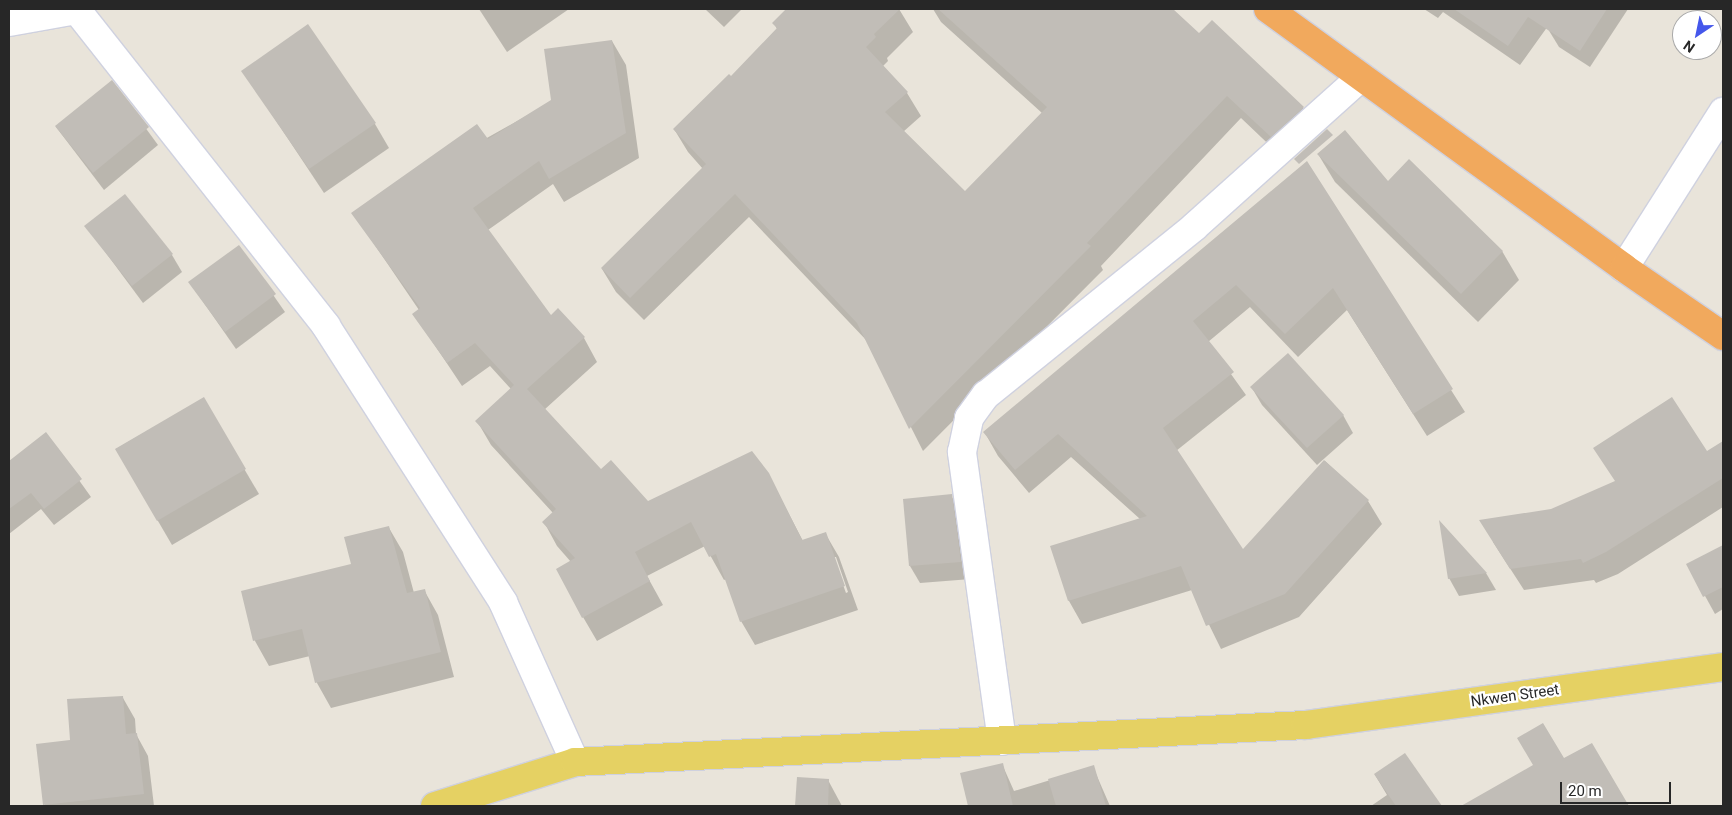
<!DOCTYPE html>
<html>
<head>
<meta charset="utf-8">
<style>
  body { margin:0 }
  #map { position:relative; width:1732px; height:815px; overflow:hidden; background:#e9e4da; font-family:Roboto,sans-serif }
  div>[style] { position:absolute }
  .shadow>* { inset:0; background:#0003 }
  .building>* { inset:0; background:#c1bdb7 }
  .roads { filter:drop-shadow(1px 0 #cfd1df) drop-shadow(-1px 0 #cfd1df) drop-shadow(0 1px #cfd1df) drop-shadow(0 -1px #cfd1df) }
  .street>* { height:28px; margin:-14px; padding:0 14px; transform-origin:14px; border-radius:14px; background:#fff }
  .primary>* { height:28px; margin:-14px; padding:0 14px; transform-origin:14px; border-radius:14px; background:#e5d163 }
  .highway>* { height:28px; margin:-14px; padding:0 14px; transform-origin:14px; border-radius:14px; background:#f1a95d }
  span { translate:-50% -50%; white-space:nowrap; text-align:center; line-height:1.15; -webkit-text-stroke:4.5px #fff; paint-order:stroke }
  .street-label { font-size:15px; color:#272727 }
  .frame { position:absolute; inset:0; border:10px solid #272727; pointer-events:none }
  .north { position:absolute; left:1672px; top:10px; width:50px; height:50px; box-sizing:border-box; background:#fff; border:1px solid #a9a9a9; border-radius:50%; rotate:214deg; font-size:14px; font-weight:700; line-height:20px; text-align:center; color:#272727 }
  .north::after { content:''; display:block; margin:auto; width:18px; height:22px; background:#4557eb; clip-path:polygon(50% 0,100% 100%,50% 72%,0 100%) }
  .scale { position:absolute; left:1560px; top:782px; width:111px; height:22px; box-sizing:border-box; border:2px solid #272727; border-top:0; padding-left:6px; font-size:15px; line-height:18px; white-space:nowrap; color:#272727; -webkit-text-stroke:4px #fff; paint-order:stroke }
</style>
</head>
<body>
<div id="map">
  <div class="shadow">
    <div style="clip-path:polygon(479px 9px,569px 9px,507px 52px)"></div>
    <div style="clip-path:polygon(705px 9px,742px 9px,724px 27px)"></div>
    <div style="clip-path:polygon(788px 9px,899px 9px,913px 32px,887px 58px,888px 61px,883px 66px,907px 93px,921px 116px,903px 132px,965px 193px,1042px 113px,941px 22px,933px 9px,1171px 9px,1199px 35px,1212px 22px,1303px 108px,1316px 131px,1285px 160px,1241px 118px,1101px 266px,1103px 270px,923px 451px,868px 342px,749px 217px,644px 320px,616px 292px,602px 269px,703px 169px,688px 152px,674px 129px,731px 78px,777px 29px,774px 23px)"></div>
    <div style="clip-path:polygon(1424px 9px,1547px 9px,1553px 19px,1520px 65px,1443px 12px,1438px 18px)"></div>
    <div style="clip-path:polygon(1562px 9px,1628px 9px,1590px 67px,1559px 47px,1548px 29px)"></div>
    <div style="clip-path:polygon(evenodd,612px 41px,626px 65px,639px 158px,564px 202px,553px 184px,488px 230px,550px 317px,584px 338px,597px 362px,544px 410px,601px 471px,648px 503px,768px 474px,803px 541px,825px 533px,839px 557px,858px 610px,755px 645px,741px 621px,726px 579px,724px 580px,705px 546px,647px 576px,663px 605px,597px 641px,583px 617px,571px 562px,557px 546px,544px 522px,553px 513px,491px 445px,477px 421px,511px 389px,490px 366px,462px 386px,414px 314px,419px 310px,353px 213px,553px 101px,612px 41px,833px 557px,836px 557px,848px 592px,846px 593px,833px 557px)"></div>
    <div style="clip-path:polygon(243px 71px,375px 124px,389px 148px,324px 193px)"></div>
    <div style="clip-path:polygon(112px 82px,158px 145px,104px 190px,56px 127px)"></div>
    <div style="clip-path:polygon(1318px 154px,1387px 182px,1502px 251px,1519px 280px,1478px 322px,1335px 182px)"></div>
    <div style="clip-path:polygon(1307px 163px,1465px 412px,1427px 436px,1347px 310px,1298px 357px,1250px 307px,1208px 342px,1246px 395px,1176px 451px,1243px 551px,1325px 461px,1368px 501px,1382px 524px,1299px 617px,1221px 649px,1192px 590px,1082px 624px,1069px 601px,1052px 547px,1140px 519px,1071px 457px,1029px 493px,998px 456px,985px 433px)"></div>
    <div style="clip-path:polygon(86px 226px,172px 255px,182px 272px,143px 303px)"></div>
    <div style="clip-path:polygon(239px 246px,285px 312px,236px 349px,190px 283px)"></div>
    <div style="clip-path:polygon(1252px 388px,1343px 415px,1353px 433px,1317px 465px,1262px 405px)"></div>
    <div style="clip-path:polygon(203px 399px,259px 494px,172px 545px,116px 449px)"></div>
    <div style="clip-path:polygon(46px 434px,91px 497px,54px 525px,41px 509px,9px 534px,9px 462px)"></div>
    <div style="clip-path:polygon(1723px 442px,1723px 507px,1618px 574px,1596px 583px,1594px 580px,1524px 590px,1493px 542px,1551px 510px,1707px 453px)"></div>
    <div style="clip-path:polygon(951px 496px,962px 513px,971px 579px,920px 583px,910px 566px)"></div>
    <div style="clip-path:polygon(1441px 523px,1486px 573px,1496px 590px,1459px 596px,1449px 578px)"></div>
    <div style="clip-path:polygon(389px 528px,403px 552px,414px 593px,424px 590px,438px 615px,454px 677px,331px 708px,317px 683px,310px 656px,269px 666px,255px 641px,242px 592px,352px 565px)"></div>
    <div style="clip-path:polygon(1723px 546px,1723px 609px,1715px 614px,1688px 565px)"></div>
    <div style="clip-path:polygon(123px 698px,135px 719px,136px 734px,148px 756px,154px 806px,45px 806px,37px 745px,71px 741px)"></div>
    <div style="clip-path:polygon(1591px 744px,1627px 806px,1463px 806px,1535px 765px,1564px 760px)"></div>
    <div style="clip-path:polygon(1405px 755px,1441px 806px,1371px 806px,1387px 795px,1375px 775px)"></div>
    <div style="clip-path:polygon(1002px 764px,1014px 791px,1093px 767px,1110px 806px,970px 806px,962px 774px)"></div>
    <div style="clip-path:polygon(798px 778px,828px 780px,842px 806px,796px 806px)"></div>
  </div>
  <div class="building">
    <div style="clip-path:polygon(786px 9px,900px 9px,874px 34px,876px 37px,866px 47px,908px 92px,885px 112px,965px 191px,1047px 107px,938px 9px,1173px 9px,1199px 33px,1212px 20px,1304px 107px,1271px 137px,1227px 96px,1087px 243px,1091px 246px,909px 429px,857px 323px,735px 194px,630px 298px,601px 268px,706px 164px,673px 129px,729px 74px,731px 76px,777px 28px,772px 23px)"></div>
    <div style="clip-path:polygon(1454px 9px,1607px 9px,1580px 51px,1528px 17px,1508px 46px)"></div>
    <div style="clip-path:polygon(308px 24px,376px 123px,309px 169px,241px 71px)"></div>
    <div style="clip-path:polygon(612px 40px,626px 133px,549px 179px,539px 161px,473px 208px,551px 315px,558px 308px,585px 337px,527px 389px,601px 469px,611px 460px,648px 501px,752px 451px,769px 473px,802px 540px,826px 532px,845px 586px,740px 622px,716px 554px,709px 557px,691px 522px,635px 552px,650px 581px,582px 618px,556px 569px,575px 558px,542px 522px,556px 509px,475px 421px,514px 385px,475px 343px,447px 363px,412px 314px,420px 308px,351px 213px,477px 124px,488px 139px,551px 100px,544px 49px)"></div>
    <div style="clip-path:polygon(112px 80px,149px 127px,93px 173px,55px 126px)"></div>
    <div style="clip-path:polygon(1327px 129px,1333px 135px,1299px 164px,1294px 159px)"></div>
    <div style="clip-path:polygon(1345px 130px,1388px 181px,1409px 159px,1503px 251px,1461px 294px,1317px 154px)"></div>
    <div style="clip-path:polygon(1307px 161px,1453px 389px,1413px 414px,1333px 288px,1285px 334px,1236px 285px,1193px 321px,1234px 372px,1163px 428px,1243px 549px,1324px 460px,1369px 500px,1285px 594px,1206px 626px,1181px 566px,1068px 601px,1050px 546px,1147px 516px,1058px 434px,1015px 470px,983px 432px)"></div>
    <div style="clip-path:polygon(125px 194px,173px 254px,132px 286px,84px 226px)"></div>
    <div style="clip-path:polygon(239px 245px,276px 294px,225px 332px,188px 282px)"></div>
    <div style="clip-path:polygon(1288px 353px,1344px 415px,1307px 448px,1250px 387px)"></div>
    <div style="clip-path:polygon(204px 397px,246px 469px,157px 521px,115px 449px)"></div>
    <div style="clip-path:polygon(1672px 397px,1707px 451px,1723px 441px,1723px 478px,1606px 552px,1583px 563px,1581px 559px,1510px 569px,1479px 520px,1551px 509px,1615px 481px,1593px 448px)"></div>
    <div style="clip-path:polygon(46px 432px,82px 479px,44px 509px,31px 493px,9px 509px,9px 461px)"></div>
    <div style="clip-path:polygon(952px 494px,961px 562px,909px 566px,903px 499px)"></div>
    <div style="clip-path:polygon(1439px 520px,1487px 573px,1448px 579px)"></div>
    <div style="clip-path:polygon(389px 526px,407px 593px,425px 589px,441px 652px,315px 683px,302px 629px,253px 641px,241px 591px,351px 564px,344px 537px)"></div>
    <div style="clip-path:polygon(1723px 545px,1723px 587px,1703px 597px,1686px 564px)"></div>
    <div style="clip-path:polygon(123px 696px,126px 734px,137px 733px,144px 794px,43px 805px,36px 744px,70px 740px,67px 699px)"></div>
    <div style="clip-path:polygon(1543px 723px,1564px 758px,1592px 743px,1629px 806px,1461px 806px,1533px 765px,1517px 738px)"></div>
    <div style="clip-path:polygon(1405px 753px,1442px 806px,1396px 806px,1374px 774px)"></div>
    <div style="clip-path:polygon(1003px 763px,1013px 806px,968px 806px,960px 773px)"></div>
    <div style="clip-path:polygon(1094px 765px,1106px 806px,1056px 806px,1048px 779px)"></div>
    <div style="clip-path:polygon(797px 777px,829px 779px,828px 806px,795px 806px)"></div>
  </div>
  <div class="roads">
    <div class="street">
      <div style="left:76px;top:9px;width:404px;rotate:51.7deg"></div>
      <div style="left:326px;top:326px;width:328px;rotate:57.3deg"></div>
      <div style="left:503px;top:602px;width:175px;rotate:65.8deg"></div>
      <div style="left:9px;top:22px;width:69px;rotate:-10deg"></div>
      <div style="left:1624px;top:268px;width:185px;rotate:-57.6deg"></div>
      <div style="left:1002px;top:741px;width:292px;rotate:-97.9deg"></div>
      <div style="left:962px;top:452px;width:35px;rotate:-78deg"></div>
      <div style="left:969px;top:418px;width:29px;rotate:-54deg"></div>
      <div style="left:986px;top:395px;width:267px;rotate:-38.9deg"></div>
      <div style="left:1194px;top:227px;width:224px;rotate:-41.9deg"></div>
    </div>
    <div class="primary">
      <div style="left:435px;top:806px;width:147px;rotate:-17.4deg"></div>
      <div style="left:575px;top:762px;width:732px;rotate:-2.9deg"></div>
      <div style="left:1306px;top:725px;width:421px;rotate:-7.9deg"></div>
    </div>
    <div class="highway">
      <div style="left:1268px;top:9px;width:440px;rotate:36deg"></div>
      <div style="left:1624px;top:268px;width:120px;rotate:34.5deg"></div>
    </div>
  </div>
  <div class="street-label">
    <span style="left:1515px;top:696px;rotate:-8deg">Nkwen Street</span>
  </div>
  <div class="frame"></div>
  <div class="north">N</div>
  <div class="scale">20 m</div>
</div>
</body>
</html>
